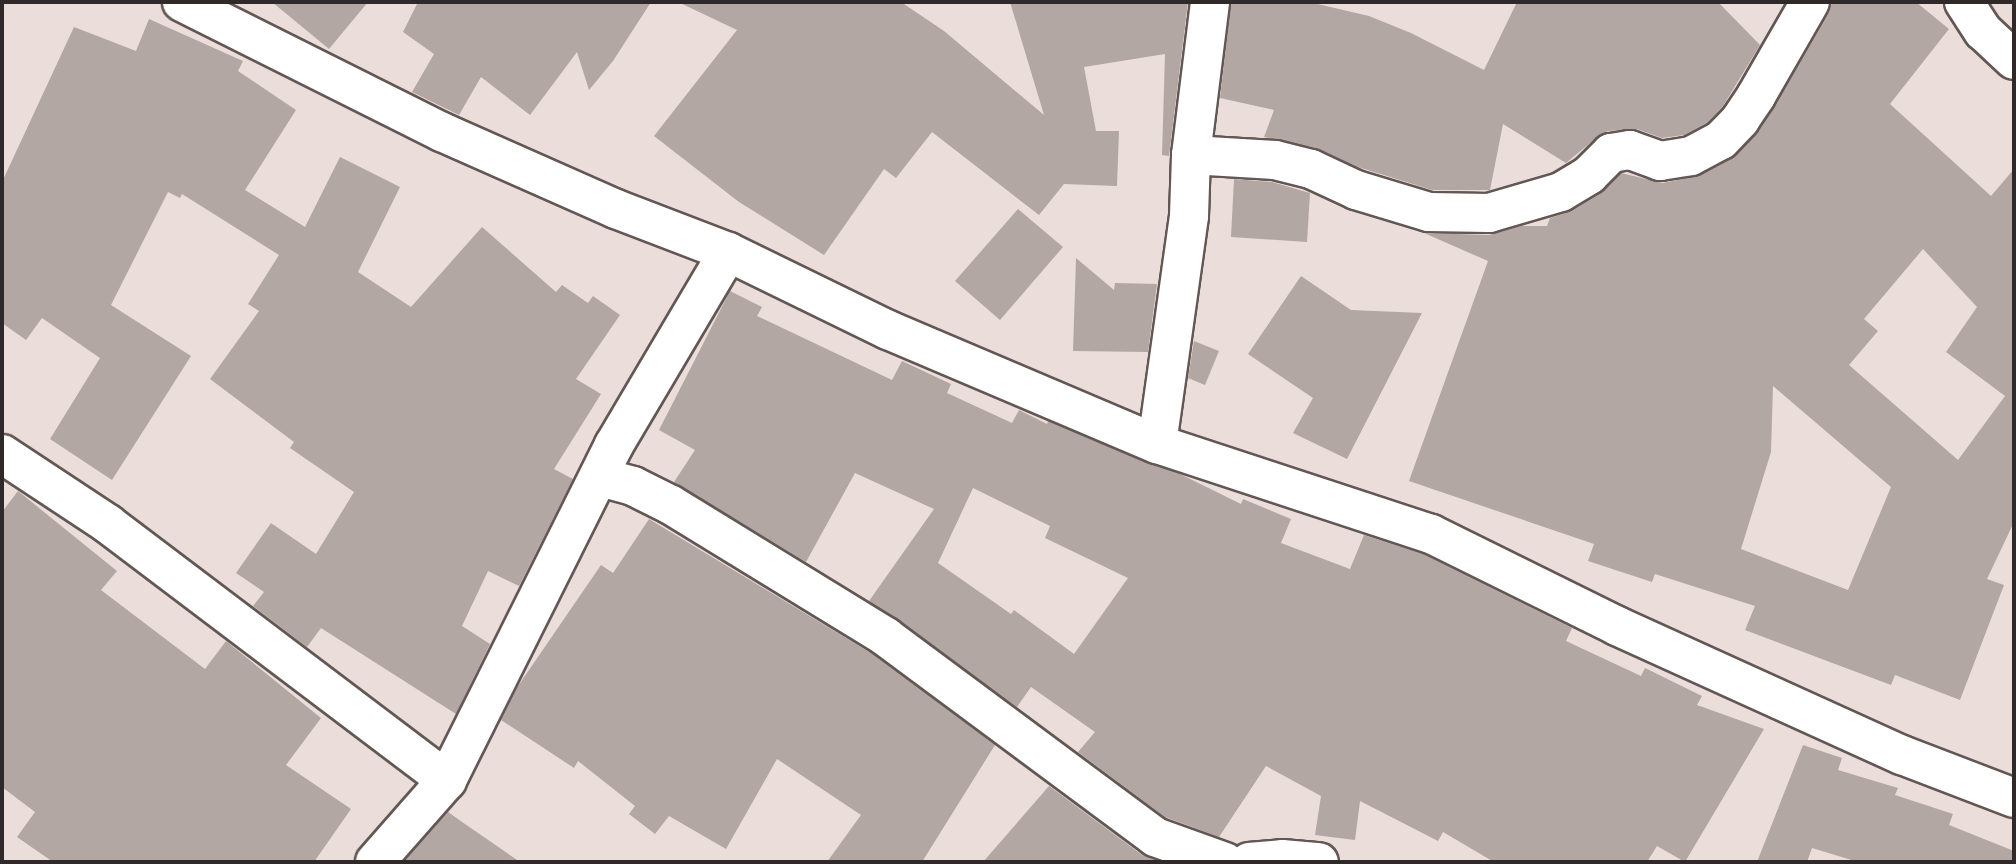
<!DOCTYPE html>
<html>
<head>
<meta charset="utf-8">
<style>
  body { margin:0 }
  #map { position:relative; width:2016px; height:864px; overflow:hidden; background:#ebdeda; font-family:"Space Grotesk",sans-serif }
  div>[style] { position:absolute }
  .building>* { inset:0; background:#b2a7a2 }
  .roads { filter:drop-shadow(2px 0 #625754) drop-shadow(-2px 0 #625754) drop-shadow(0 2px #625754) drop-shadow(0 -2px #625754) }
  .street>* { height:38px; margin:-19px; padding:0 19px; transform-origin:19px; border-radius:19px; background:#fff }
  span { translate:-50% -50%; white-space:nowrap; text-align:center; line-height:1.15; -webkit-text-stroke:7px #ebdeda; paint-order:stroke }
  .frame { position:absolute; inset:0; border:4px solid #2f2a29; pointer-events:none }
</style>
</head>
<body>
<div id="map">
  <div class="building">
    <div style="clip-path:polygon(272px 2px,368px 2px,329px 49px)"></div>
    <div style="clip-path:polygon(418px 2px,651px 2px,613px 61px,589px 90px,577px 52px,530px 115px,481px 77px,459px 115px,412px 92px,434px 54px,403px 32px)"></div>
    <div style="clip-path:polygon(678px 2px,901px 2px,944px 31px,1044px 115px,1010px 2px,1188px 2px,1169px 156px,1162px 155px,1165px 54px,1084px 67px,1096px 131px,1119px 131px,1117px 186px,1064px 184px,1039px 215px,932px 132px,896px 178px,884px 169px,824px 255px,739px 202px,654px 136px,737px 30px)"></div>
    <div style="clip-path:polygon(1231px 2px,1309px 2px,1369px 16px,1411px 33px,1484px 70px,1517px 2px,1718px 2px,1760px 45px,1723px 106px,1708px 122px,1684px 135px,1662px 138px,1637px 129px,1608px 131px,1596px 138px,1566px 163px,1503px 124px,1490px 190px,1432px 190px,1358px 167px,1316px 148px,1264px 137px,1274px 110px,1220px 98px)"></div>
    <div style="clip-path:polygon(evenodd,1832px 2px,1916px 2px,1949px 29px,1890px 104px,1991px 196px,2014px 169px,2014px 522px,1987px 579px,2004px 585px,1960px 700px,1895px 675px,1891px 685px,1745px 630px,1755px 606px,1655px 574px,1652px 582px,1588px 561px,1594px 544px,1409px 481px,1488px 261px,1424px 233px,1489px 235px,1521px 226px,1547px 226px,1550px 218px,1572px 211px,1600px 194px,1621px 173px,1663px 183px,1701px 175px,1731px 159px,1756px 135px,1774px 108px,1829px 13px,1832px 2px,1923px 249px,1977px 307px,1946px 352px,2005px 396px,1958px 460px,1849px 365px,1878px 331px,1864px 319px,1923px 249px,1832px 2px,1773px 386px,1891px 487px,1848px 590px,1741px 549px,1771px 452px,1773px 386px)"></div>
    <div style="clip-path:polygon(149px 19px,243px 61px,238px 71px,296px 110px,245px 190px,305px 227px,340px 157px,400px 187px,358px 272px,411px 307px,482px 227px,556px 292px,562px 285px,588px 303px,593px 296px,620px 315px,576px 379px,601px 394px,554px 469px,573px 479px,519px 586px,488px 571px,462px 626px,490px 644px,456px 714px,321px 628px,307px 647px,253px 606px,264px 592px,236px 573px,271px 523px,316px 554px,354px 492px,290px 448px,294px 442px,210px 379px,259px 311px,248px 304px,279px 255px,182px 194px,180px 198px,168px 192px,111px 305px,191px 356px,112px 480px,50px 439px,100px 358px,42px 318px,26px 340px,2px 323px,2px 182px,74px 27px,136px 51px)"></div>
    <div style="clip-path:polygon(1234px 179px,1272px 182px,1310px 193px,1307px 242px,1231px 237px)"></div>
    <div style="clip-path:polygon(1018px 209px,1063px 247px,1000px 320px,955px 281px)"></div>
    <div style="clip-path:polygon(1076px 258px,1114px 290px,1115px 283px,1157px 284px,1148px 352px,1073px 351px)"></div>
    <div style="clip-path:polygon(1301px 276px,1351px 310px,1422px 313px,1347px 459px,1293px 433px,1313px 398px,1248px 354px)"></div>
    <div style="clip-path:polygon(evenodd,730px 291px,762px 307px,757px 316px,892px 380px,902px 361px,951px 384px,947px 393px,1012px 423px,1019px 410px,1047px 424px,1048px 421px,1180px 474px,1241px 504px,1243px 499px,1291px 519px,1281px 543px,1350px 569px,1364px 535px,1423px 554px,1572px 628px,1566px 641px,1641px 676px,1645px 668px,1702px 696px,1697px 705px,1764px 729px,1685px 862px,1657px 846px,1647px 862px,1494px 862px,1443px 832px,1438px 841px,1360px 801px,1355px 840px,1315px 835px,1321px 796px,1266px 766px,1219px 837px,1165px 817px,1078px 752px,1095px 732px,1031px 687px,1017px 707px,869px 601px,934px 509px,855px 473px,806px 562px,674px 482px,695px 450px,659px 430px,730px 291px,973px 488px,1050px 526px,1045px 538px,1128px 578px,1074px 654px,1014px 610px,1011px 614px,938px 563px,973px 488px)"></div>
    <div style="clip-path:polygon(1194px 341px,1219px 351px,1205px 385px,1188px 378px)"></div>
    <div style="clip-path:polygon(18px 491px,117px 571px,101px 590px,205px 669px,226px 641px,321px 718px,286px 765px,351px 809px,314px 862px,53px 862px,17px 837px,35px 812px,2px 787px,2px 512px)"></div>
    <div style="clip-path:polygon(649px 519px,874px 655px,995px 745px,922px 862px,827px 862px,861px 815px,777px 759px,726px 849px,669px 816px,655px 834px,629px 814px,635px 806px,578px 761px,574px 768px,501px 720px,518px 686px,601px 565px,613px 573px)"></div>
    <div style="clip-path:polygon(1803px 745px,1842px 758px,1838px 770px,1898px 788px,1895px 795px,1953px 814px,1949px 825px,2014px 851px,2014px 862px,1858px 862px,1812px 848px,1807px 862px,1757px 862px)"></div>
    <div style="clip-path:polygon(1049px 786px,1142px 855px,1161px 862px,983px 862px)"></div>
    <div style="clip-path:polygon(448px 812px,465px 824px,520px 862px,404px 862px)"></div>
  </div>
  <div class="roads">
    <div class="street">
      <div style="left:182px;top:2px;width:291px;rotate:26.6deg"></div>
      <div style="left:442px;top:132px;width:190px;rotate:23.9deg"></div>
      <div style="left:616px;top:209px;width:120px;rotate:21deg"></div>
      <div style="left:728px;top:252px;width:178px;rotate:26deg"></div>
      <div style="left:888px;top:330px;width:292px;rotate:23deg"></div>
      <div style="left:1157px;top:444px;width:288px;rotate:18.2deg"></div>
      <div style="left:1431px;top:534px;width:208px;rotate:26.3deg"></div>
      <div style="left:1617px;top:626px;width:313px;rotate:24.4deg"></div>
      <div style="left:1902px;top:755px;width:120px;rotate:21deg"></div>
      <div style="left:1964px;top:2px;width:35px;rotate:57deg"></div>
      <div style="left:1983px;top:31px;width:42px;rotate:43.1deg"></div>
      <div style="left:1191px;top:155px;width:84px;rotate:3.4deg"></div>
      <div style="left:1275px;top:160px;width:37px;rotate:14deg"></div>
      <div style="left:1311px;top:169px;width:50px;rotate:25deg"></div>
      <div style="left:1356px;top:190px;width:76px;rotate:16.8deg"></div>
      <div style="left:1429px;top:212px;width:60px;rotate:1deg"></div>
      <div style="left:1489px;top:213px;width:75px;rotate:-16.3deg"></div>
      <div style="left:1561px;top:192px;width:33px;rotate:-31deg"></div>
      <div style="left:1589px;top:175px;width:31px;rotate:-45deg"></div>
      <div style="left:1611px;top:153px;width:19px;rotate:-9deg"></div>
      <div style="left:1630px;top:150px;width:32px;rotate:20deg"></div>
      <div style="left:1660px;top:161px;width:31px;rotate:-9deg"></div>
      <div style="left:1691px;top:156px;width:34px;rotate:-28deg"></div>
      <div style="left:1721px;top:140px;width:28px;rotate:-46deg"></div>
      <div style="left:1740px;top:120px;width:29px;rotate:-56deg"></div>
      <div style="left:1756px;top:96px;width:108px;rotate:-60.1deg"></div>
      <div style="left:1157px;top:444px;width:230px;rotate:-82deg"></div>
      <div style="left:1189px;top:216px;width:61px;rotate:-88.1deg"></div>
      <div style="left:1191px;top:155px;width:154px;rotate:-82.9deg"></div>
      <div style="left:2px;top:454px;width:127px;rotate:33.4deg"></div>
      <div style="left:108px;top:524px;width:425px;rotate:37.1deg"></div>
      <div style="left:600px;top:477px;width:34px;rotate:15deg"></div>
      <div style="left:633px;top:486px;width:42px;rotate:26.6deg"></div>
      <div style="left:671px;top:505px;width:252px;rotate:31.5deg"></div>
      <div style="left:886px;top:637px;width:335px;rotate:36.6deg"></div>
      <div style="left:1155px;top:837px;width:74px;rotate:19.7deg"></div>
      <div style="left:375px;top:862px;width:109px;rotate:-48.7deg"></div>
      <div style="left:447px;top:780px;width:374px;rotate:-63.5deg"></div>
      <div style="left:614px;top:445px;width:224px;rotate:-59.4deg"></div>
      <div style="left:1249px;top:862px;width:33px;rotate:-5deg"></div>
      <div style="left:1282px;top:859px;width:37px;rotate:5deg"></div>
    </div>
  </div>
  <div class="frame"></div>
</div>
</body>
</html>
